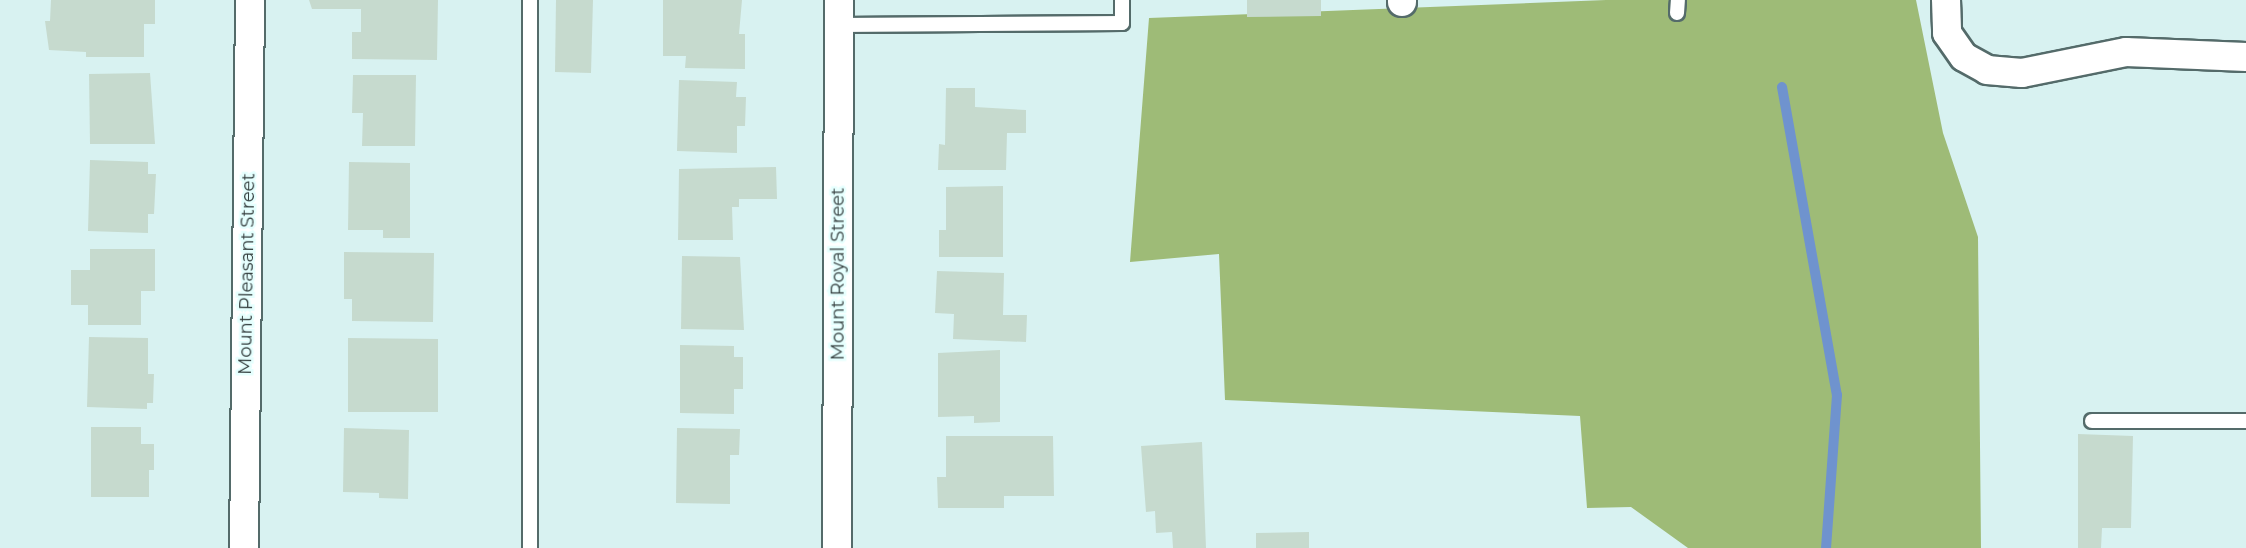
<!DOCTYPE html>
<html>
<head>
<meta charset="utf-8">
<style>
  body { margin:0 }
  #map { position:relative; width:2246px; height:548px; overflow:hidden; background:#d8f2f1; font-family:Montserrat,sans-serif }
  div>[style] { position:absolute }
  .forest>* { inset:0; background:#9ebb77 }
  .stream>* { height:10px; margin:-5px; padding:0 5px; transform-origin:5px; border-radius:5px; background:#6f93ce }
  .building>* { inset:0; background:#c6dace }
  .roads { filter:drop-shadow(2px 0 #546b6a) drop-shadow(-2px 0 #546b6a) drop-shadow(0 2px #546b6a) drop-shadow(0 -2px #546b6a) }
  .service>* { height:14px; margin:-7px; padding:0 7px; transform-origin:7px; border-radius:7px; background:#fff }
  .minor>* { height:28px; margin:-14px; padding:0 14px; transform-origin:14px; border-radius:14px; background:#fff }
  span { translate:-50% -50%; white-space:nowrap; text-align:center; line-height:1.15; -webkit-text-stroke:5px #e5fffe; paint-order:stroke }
  .street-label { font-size:18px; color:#333d3d }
</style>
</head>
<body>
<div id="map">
  <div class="forest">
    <div style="clip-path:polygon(1606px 0,1916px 0,1943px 133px,1978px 237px,1981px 548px,1688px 548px,1631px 507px,1587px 508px,1580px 416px,1225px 400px,1219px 254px,1130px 262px,1149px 18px)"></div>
  </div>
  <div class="stream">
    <div style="left:1782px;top:87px;width:313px;rotate:79.9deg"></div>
    <div style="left:1837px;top:395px;width:153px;rotate:94.1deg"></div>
  </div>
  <div class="building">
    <div style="clip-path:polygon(51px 0,155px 0,155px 24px,144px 24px,144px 57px,86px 57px,86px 52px,49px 50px,45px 21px,50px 21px)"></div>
    <div style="clip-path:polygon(309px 0,438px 0,437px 60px,352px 59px,352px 32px,361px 32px,361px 9px,312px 9px)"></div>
    <div style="clip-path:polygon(556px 0,593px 0,591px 73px,555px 72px)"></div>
    <div style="clip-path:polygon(663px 0,742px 0,739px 34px,745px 34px,745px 69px,685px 68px,686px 56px,663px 56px)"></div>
    <div style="clip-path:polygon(1247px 0,1321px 0,1321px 16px,1247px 17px)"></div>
    <div style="clip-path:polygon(150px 73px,155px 144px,90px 144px,89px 74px)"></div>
    <div style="clip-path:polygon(353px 75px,416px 75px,415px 146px,362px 146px,363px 113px,352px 113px)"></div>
    <div style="clip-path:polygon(679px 80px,737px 82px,736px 97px,746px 97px,745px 126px,737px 126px,737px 153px,677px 151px)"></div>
    <div style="clip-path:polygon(946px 88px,975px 88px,975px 107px,1026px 110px,1026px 133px,1007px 133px,1006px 170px,938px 170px,939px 144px,945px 145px)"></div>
    <div style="clip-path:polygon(90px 160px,148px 162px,148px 174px,156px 174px,154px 214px,148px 214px,148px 233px,88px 231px)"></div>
    <div style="clip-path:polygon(349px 162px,410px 163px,410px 238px,383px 238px,383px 230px,348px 230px)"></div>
    <div style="clip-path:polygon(776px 167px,777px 199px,739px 199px,739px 207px,732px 207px,733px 240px,678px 240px,679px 169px)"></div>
    <div style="clip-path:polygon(1003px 186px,1003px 257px,939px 257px,939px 230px,946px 230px,946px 187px)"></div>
    <div style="clip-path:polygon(90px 249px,155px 249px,155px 291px,141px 291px,141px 325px,88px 325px,88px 305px,71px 305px,71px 270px,90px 270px)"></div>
    <div style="clip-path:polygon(344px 252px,434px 253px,433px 322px,352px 321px,352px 299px,344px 299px)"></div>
    <div style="clip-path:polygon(682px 256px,740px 257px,744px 330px,681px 329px)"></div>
    <div style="clip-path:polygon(937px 271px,1004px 273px,1003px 315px,1027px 315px,1026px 342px,953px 339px,954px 314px,935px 313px)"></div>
    <div style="clip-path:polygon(89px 337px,148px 338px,148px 374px,154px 374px,153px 403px,147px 403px,147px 409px,87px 407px)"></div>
    <div style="clip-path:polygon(348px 338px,438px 339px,438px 412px,348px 412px)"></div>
    <div style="clip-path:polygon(680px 345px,734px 346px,734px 357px,743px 357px,743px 389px,734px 389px,734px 414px,680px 413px)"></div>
    <div style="clip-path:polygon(1000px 350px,1000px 422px,974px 423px,974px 416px,938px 417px,938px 353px)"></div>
    <div style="clip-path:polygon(91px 427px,141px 427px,141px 444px,154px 444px,154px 470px,149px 470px,149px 497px,91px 497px)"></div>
    <div style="clip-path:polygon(344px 428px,409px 430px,408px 499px,379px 498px,379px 493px,343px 492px)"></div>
    <div style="clip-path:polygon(677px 428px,740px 429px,739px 455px,730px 455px,730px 504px,676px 503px)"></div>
    <div style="clip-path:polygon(2078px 434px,2133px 436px,2131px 528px,2102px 528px,2101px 548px,2078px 548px)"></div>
    <div style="clip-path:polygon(946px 436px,1053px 436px,1054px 496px,1004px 496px,1004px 508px,938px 508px,937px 477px,946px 477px)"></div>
    <div style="clip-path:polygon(1202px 442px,1206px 548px,1173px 548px,1172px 532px,1156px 533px,1155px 511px,1146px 512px,1141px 446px)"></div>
    <div style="clip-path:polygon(1309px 532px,1309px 548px,1256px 548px,1256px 533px)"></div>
  </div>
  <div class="roads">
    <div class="service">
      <div style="left:1677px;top:13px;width:13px;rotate:-86deg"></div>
      <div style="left:839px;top:25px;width:283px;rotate:-0.4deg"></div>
      <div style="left:1122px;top:23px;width:23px;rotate:-90deg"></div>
      <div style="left:2092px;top:421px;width:154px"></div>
      <div style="left:530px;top:548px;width:548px;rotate:-90deg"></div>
    </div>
    <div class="minor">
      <div style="left:1946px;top:0;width:33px;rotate:88deg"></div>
      <div style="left:1947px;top:33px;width:29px;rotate:55deg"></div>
      <div style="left:1964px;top:57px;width:26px;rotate:29deg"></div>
      <div style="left:1987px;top:70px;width:35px;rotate:5deg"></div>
      <div style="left:2022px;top:73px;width:106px;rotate:-11.4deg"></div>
      <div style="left:2126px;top:52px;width:120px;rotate:2.4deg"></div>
      <div style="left:1402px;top:2px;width:2px;rotate:-90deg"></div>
      <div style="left:244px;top:548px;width:548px;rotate:-89.37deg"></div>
      <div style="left:837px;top:548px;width:548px;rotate:-89.79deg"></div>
    </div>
  </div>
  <div class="street-label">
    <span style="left:247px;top:274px;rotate:-89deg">Mount Pleasant Street</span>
    <span style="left:838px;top:274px;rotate:-90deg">Mount Royal Street</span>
  </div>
</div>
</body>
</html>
